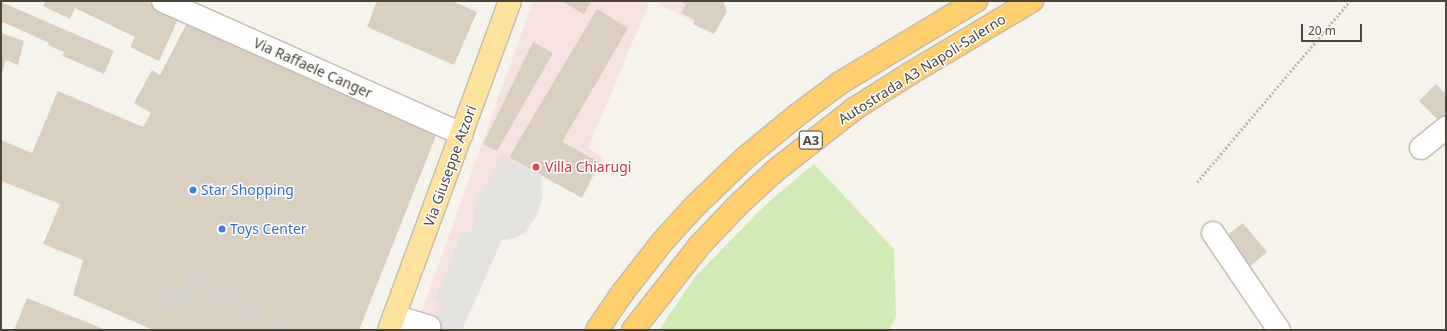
<!DOCTYPE html>
<html>
<head>
<meta charset="utf-8">
<style>
  body { margin:0 }
  #map { position:relative; width:1447px; height:331px; overflow:hidden; background:#f6f3ec; font-family:"Noto Sans",sans-serif }
  div>[style] { position:absolute }
  .medical>* { inset:0; background:#f6e3e0 }
  .green>* { inset:0; background:#d2eab5 }
  .parking>* { inset:0; background:#e5e3e0 }
  .building>* { inset:0; background:#d8cfc1 }
  .minor-tunnel>* { height:22px; margin-top:-11px; transform-origin:0; background:repeating-linear-gradient(90deg,#d4d0c8 0 22px,transparent 0 33px) }
  .path>* { height:2.5px; margin-top:-1.25px; transform-origin:0; background:repeating-linear-gradient(90deg,#c4b79f 0 2px,transparent 0 4px) }
  .roads { filter:drop-shadow(1px 0 #c2bbae) drop-shadow(-1px 0 #c2bbae) drop-shadow(0 1px #c2bbae) drop-shadow(0 -1px #c2bbae) }
  .minor>* { height:22px; margin:-11px; padding:0 11px; transform-origin:11px; border-radius:11px; background:#fff }
  .major>* { height:22px; margin:-11px; padding:0 11px; transform-origin:11px; border-radius:11px; background:#ffe39c }
  .highway>* { height:22px; margin:-11px; padding:0 11px; transform-origin:11px; border-radius:11px; background:#ffcf6e }
  .dots>* { width:11px; height:11px; translate:-50% -50%; box-sizing:border-box; border:2px solid #fff; border-radius:50% }
  span { translate:-50% -50%; white-space:nowrap; text-align:center; line-height:1.15; -webkit-text-stroke:3px #fff; paint-order:stroke }
  .shield-label span { padding:1px 3px; background:#fff; border:1px solid; border-radius:3px; -webkit-text-stroke-width:0 }
  .shield-label { font-size:13px; color:#4b4439; font-weight:700 }
  .street-label { font-size:14px; color:#4b4439 }
  .health-label { font-size:14px; color:#be3a42 }
  .left { translate:0 -50%; text-align:left }
  .shop-label { font-size:14px; color:#366cbe }
  .frame { position:absolute; inset:0; border:2px solid #4b4439; pointer-events:none }
  .scale { position:absolute; left:1301px; top:24px; width:61px; height:18px; box-sizing:border-box; border:2px solid #4b4439; border-top:0; padding-left:5px; font-size:12px; line-height:14px; white-space:nowrap; color:#4b4439; -webkit-text-stroke:3px #fff; paint-order:stroke }
</style>
</head>
<body>
<div id="map">
  <div class="medical">
    <div style="clip-path:polygon(533px 1px,650px 1px,588px 148px,604px 158px,582px 198px,541px 176px,542px 199px,538px 213px,526px 232px,514px 238px,502px 240px,462px 330px,415px 330px)"></div>
    <div style="clip-path:polygon(654px 1px,723px 1px,727px 11px,714px 34px)"></div>
  </div>
  <div class="green">
    <div style="clip-path:polygon(814px 164px,894px 249px,896px 317px,889px 330px,659px 330px,695px 277px,765px 205px)"></div>
  </div>
  <div class="parking">
    <div style="clip-path:polygon(502px 154px,541px 176px,542px 199px,538px 213px,526px 232px,514px 238px,502px 240px,462px 330px,427px 330px,437px 310px,444px 305px,435px 299px,462px 233px,471px 232px,474px 225px,473px 212px,477px 199px)"></div>
  </div>
  <div class="building">
    <div style="clip-path:polygon(46px 1px,146px 1px,179px 17px,159px 61px,130px 47px,135px 37px,75px 8px,70px 19px,43px 6px)"></div>
    <div style="clip-path:polygon(377px 1px,452px 1px,477px 12px,454px 65px,367px 27px)"></div>
    <div style="clip-path:polygon(561px 1px,591px 1px,584px 14px)"></div>
    <div style="clip-path:polygon(679px 1px,723px 1px,727px 11px,714px 34px,693px 24px,695px 20px,681px 13px,686px 4px)"></div>
    <div style="clip-path:polygon(1px 2px,114px 51px,104px 74px,63px 56px,64px 52px,48px 45px,49px 43px,3px 22px,1px 26px)"></div>
    <div style="clip-path:polygon(597px 9px,628px 28px,562px 142px,599px 162px,582px 198px,509px 157px)"></div>
    <div style="clip-path:polygon(189px 19px,437px 133px,359px 330px,153px 330px,73px 295px,83px 260px,43px 244px,60px 204px,1px 181px,1px 140px,32px 153px,58px 91px,143px 127px,151px 113px,134px 103px,152px 70px,160px 75px)"></div>
    <div style="clip-path:polygon(1px 33px,24px 41px,18px 65px,6px 60px,1px 76px)"></div>
    <div style="clip-path:polygon(533px 42px,553px 53px,497px 151px,483px 144px)"></div>
    <div style="clip-path:polygon(1436px 84px,1446px 94px,1446px 121px,1442px 124px,1419px 101px)"></div>
    <div style="clip-path:polygon(1243px 223px,1267px 252px,1248px 268px,1223px 239px)"></div>
    <div style="clip-path:polygon(27px 298px,106px 330px,14px 330px)"></div>
  </div>
  <div class="minor-tunnel">
    <div style="left:168px;top:310px;width:34px;rotate:-63deg"></div>
    <div style="left:183px;top:280px;width:117px;rotate:25.3deg"></div>
  </div>
  <div class="path">
    <div style="left:1197px;top:182px;width:237px;rotate:-49.8deg"></div>
  </div>
  <div class="roads">
    <div class="minor">
      <div style="left:163px;top:1px;width:327px;rotate:24deg"></div>
      <div style="left:1421px;top:148px;width:32px;rotate:-39deg"></div>
      <div style="left:1213px;top:233px;width:117px;rotate:55.8deg"></div>
      <div style="left:394px;top:316px;width:37px;rotate:17deg"></div>
    </div>
    <div class="major">
      <div style="left:389px;top:330px;width:351px;rotate:-69.8deg"></div>
    </div>
    <div class="highway">
      <div style="left:597px;top:330px;width:46px;rotate:-55.6deg"></div>
      <div style="left:623px;top:292px;width:65px;rotate:-51.9deg"></div>
      <div style="left:663px;top:241px;width:46px;rotate:-47.6deg"></div>
      <div style="left:694px;top:207px;width:71px;rotate:-43.9deg"></div>
      <div style="left:745px;top:158px;width:66px;rotate:-39.5deg"></div>
      <div style="left:796px;top:116px;width:55px;rotate:-36.9deg"></div>
      <div style="left:840px;top:83px;width:159px;rotate:-31.1deg"></div>
      <div style="left:633px;top:330px;width:107px;rotate:-51.8deg"></div>
      <div style="left:699px;top:246px;width:59px;rotate:-46.4deg"></div>
      <div style="left:740px;top:203px;width:49px;rotate:-42.5deg"></div>
      <div style="left:776px;top:170px;width:99px;rotate:-38deg"></div>
      <div style="left:854px;top:109px;width:67px;rotate:-32.3deg"></div>
      <div style="left:911px;top:73px;width:141px;rotate:-30.8deg"></div>
    </div>
  </div>
  <div class="dots">
    <div style="left:536px;top:167px;background:#e0444e"></div>
    <div style="left:193px;top:190px;background:#3f7fe0"></div>
    <div style="left:222px;top:229px;background:#3f7fe0"></div>
  </div>
  <div class="shield-label">
    <span style="left:811px;top:140px">A3</span>
  </div>
  <div class="street-label">
    <span style="left:313px;top:68px;rotate:24deg">Via Raffaele Canger</span>
    <span style="left:922px;top:69px;rotate:-32deg">Autostrada A3 Napoli-Salerno</span>
    <span style="left:450px;top:166px;rotate:-70deg">Via Giuseppe Atzori</span>
  </div>
  <div class="health-label">
    <span class="left" style="left:545px;top:167px">Villa Chiarugi</span>
  </div>
  <div class="shop-label">
    <span class="left" style="left:201px;top:190px">Star Shopping</span>
    <span class="left" style="left:230px;top:229px">Toys Center</span>
  </div>
  <div class="frame"></div>
  <div class="scale">20 m</div>
</div>
</body>
</html>
